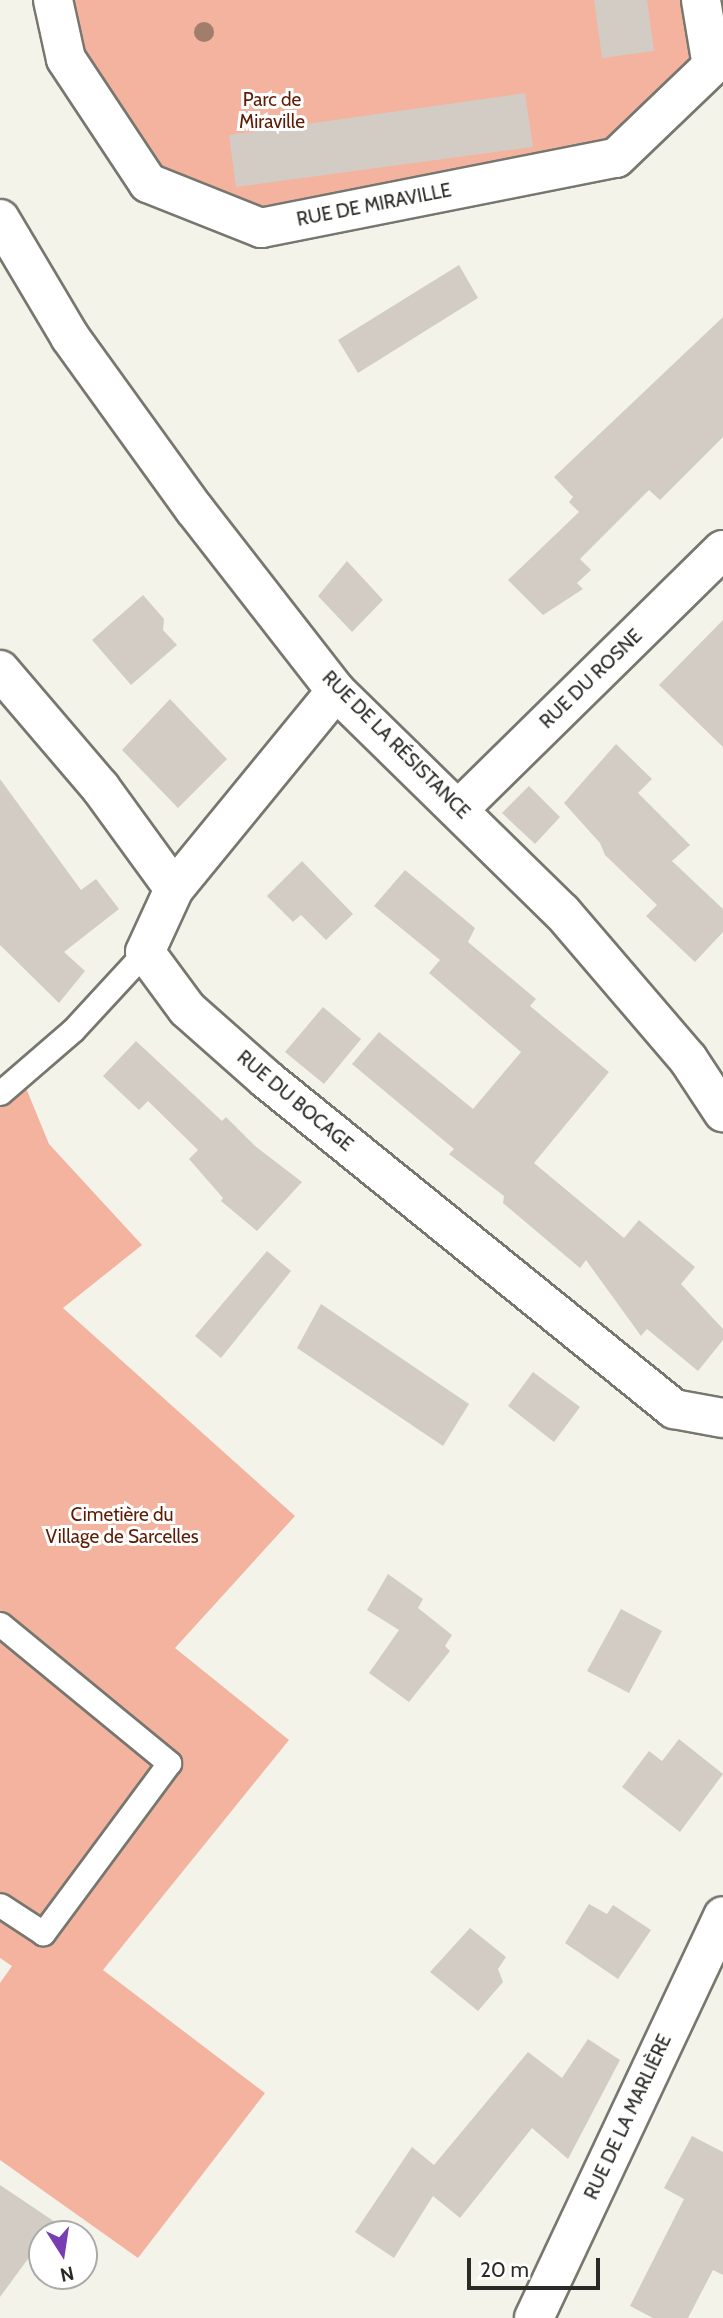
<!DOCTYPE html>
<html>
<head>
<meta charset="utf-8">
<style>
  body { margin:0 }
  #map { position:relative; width:723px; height:2318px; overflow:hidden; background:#f4f3ea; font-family:Cabin,sans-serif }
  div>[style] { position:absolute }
  .green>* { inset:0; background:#f4b39f }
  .building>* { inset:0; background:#d2ccc5 }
  .roads { filter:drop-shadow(2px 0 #77776f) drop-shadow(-2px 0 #77776f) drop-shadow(0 2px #77776f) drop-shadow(0 -2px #77776f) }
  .service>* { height:23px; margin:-11.5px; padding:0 11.5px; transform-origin:11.5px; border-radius:11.5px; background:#fff }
  .minor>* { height:38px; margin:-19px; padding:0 19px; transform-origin:19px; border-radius:19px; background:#fff }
  .trees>* { width:20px; height:20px; margin:-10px; border-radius:50%; background:#a17d6c }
  span { translate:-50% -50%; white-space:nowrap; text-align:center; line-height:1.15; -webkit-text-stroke:6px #fff; paint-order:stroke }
  .park-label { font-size:19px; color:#5d1c04 }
  .street-label { font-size:19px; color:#2a2a26 }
  .north { position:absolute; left:28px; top:2220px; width:70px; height:70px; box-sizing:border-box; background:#fff; border:2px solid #aaaaa8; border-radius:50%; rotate:168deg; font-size:19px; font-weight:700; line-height:28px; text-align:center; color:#2a2a26 }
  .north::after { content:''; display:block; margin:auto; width:24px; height:32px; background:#783db3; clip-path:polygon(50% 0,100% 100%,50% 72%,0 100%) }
  .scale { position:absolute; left:467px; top:2258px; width:133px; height:32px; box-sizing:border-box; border:4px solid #2a2a26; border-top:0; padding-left:9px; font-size:21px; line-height:24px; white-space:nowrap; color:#2a2a26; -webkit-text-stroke:5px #fff; paint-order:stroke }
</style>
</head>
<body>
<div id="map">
  <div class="green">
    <div style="clip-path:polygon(53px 0,701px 0,712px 66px,616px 158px,261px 228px,148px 183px)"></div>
    <div style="clip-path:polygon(9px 1069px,26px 1088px,49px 1144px,142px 1245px,63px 1308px,295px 1516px,175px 1648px,289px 1740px,103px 1970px,265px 2093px,138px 2258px,0 2160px,0 1983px,12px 1966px,0 1958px,0 1076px)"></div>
  </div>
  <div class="building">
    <div style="clip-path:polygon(594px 0,647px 0,654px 51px,602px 58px)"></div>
    <div style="clip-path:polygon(525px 93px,533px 147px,236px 187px,229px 135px)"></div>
    <div style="clip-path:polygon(459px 265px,478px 298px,358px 373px,338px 340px)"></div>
    <div style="clip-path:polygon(723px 317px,723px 437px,660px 500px,649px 490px,580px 559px,591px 570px,577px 583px,583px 589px,543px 615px,508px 580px,579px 512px,569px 502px,573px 497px,554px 477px)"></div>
    <div style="clip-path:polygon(347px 561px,383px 600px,352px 632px,318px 596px)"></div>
    <div style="clip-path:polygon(143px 595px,164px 619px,163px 630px,177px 645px,131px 685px,92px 640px)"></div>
    <div style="clip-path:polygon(723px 620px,723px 747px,659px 685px)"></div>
    <div style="clip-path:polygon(170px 699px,227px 759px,178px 808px,122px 750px)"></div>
    <div style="clip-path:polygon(616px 744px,652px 779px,638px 793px,690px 845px,672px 861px,723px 909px,723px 932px,695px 962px,646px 916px,657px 905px,605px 855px,600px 843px,564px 803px)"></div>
    <div style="clip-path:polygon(0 779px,81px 890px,96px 879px,119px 909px,64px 952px,85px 971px,59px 1003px,0 945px)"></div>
    <div style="clip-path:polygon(529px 786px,560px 817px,535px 844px,502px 813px)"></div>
    <div style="clip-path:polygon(302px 861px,353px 914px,326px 940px,301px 915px,293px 922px,267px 896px)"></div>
    <div style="clip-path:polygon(405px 870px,475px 928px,468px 942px,536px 999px,530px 1006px,609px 1072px,534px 1163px,624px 1238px,639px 1220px,695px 1267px,681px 1284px,723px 1329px,723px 1340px,698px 1371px,647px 1329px,641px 1336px,586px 1260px,580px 1268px,503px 1203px,504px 1196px,449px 1154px,454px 1149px,352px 1064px,379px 1032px,473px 1109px,521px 1052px,429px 973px,440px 960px,374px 906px)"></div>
    <div style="clip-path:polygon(323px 1007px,361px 1039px,324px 1084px,285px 1052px)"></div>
    <div style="clip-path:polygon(136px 1041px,222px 1121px,226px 1117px,255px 1146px,302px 1182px,257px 1231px,221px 1201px,223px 1198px,189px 1159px,198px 1150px,148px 1101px,139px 1110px,103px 1076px)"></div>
    <div style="clip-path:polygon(267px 1251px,291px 1271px,221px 1358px,195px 1336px)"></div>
    <div style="clip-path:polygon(321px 1304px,469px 1404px,443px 1446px,297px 1348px)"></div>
    <div style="clip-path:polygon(533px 1372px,580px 1407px,554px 1442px,508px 1406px)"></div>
    <div style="clip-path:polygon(388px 1574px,423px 1599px,418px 1608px,452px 1635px,445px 1646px,450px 1651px,409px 1702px,369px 1673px,399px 1630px,367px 1610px)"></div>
    <div style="clip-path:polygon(621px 1609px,662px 1631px,629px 1693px,587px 1671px)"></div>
    <div style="clip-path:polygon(679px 1739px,723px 1774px,680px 1832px,622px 1787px,649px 1751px,662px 1761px)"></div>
    <div style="clip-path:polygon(589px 1904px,607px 1914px,613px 1905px,651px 1930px,618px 1979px,565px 1943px)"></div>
    <div style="clip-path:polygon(470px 1928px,506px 1957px,498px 1969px,503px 1982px,478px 2011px,430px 1972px)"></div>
    <div style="clip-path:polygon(588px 2039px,620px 2060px,568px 2159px,532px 2128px,460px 2218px,433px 2196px,394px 2258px,355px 2232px,412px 2147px,434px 2165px,528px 2052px,562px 2078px)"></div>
    <div style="clip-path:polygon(692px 2136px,723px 2152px,723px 2275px,713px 2270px,688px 2318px,653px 2318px,630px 2306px,684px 2199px,664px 2188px)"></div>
    <div style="clip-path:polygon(0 2185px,55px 2222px,0 2297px)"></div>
  </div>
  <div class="roads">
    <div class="service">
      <div style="left:0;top:1093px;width:96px;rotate:-40.8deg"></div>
      <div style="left:73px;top:1030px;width:106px;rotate:-47.3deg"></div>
      <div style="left:0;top:1624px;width:219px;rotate:39.4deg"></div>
      <div style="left:169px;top:1763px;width:212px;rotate:126.5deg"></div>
      <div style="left:43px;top:1933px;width:51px;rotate:-146.9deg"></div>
    </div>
    <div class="minor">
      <div style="left:53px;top:0;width:60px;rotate:77.6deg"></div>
      <div style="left:66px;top:59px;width:149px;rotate:56.5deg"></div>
      <div style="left:148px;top:183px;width:122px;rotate:21.7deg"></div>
      <div style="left:261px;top:228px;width:362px;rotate:-11.2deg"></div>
      <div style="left:616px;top:158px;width:133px;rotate:-43.8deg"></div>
      <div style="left:712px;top:66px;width:67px;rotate:-99.5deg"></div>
      <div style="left:0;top:219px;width:137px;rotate:59.3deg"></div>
      <div style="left:70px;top:337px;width:213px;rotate:54.2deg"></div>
      <div style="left:195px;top:510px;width:229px;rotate:52.1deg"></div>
      <div style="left:336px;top:691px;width:316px;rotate:44.4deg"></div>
      <div style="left:562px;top:912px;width:194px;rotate:49.4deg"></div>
      <div style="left:688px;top:1059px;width:64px;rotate:56.6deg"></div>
      <div style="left:0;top:670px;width:154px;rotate:49.5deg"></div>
      <div style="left:100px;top:787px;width:126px;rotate:54deg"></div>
      <div style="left:336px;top:691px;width:256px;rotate:129.3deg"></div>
      <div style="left:174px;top:889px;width:69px;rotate:114.7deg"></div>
      <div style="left:145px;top:952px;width:71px;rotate:53.6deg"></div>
      <div style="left:187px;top:1009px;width:106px;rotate:41.5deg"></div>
      <div style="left:266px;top:1079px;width:525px;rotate:38.97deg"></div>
      <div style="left:674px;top:1409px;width:50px;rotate:10.4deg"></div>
      <div style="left:460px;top:808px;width:368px;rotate:-44.5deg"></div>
      <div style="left:534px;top:2318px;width:444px;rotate:-64.8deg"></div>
    </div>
  </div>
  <div class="trees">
    <div style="left:204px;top:32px"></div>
  </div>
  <div class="park-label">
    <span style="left:272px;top:111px">Parc de<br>Miraville</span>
    <span style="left:122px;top:1526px">Cimetière du<br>Village de Sarcelles</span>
  </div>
  <div class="street-label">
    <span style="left:374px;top:205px;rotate:-11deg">RUE DE MIRAVILLE</span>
    <span style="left:591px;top:679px;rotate:-44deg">RUE DU ROSNE</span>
    <span style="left:396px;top:745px;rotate:45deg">RUE DE LA RÉSISTANCE</span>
    <span style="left:295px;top:1101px;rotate:40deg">RUE DU BOCAGE</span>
    <span style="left:628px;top:2117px;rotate:-65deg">RUE DE LA MARLIÈRE</span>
  </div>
  <div class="north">N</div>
  <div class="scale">20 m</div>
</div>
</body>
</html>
